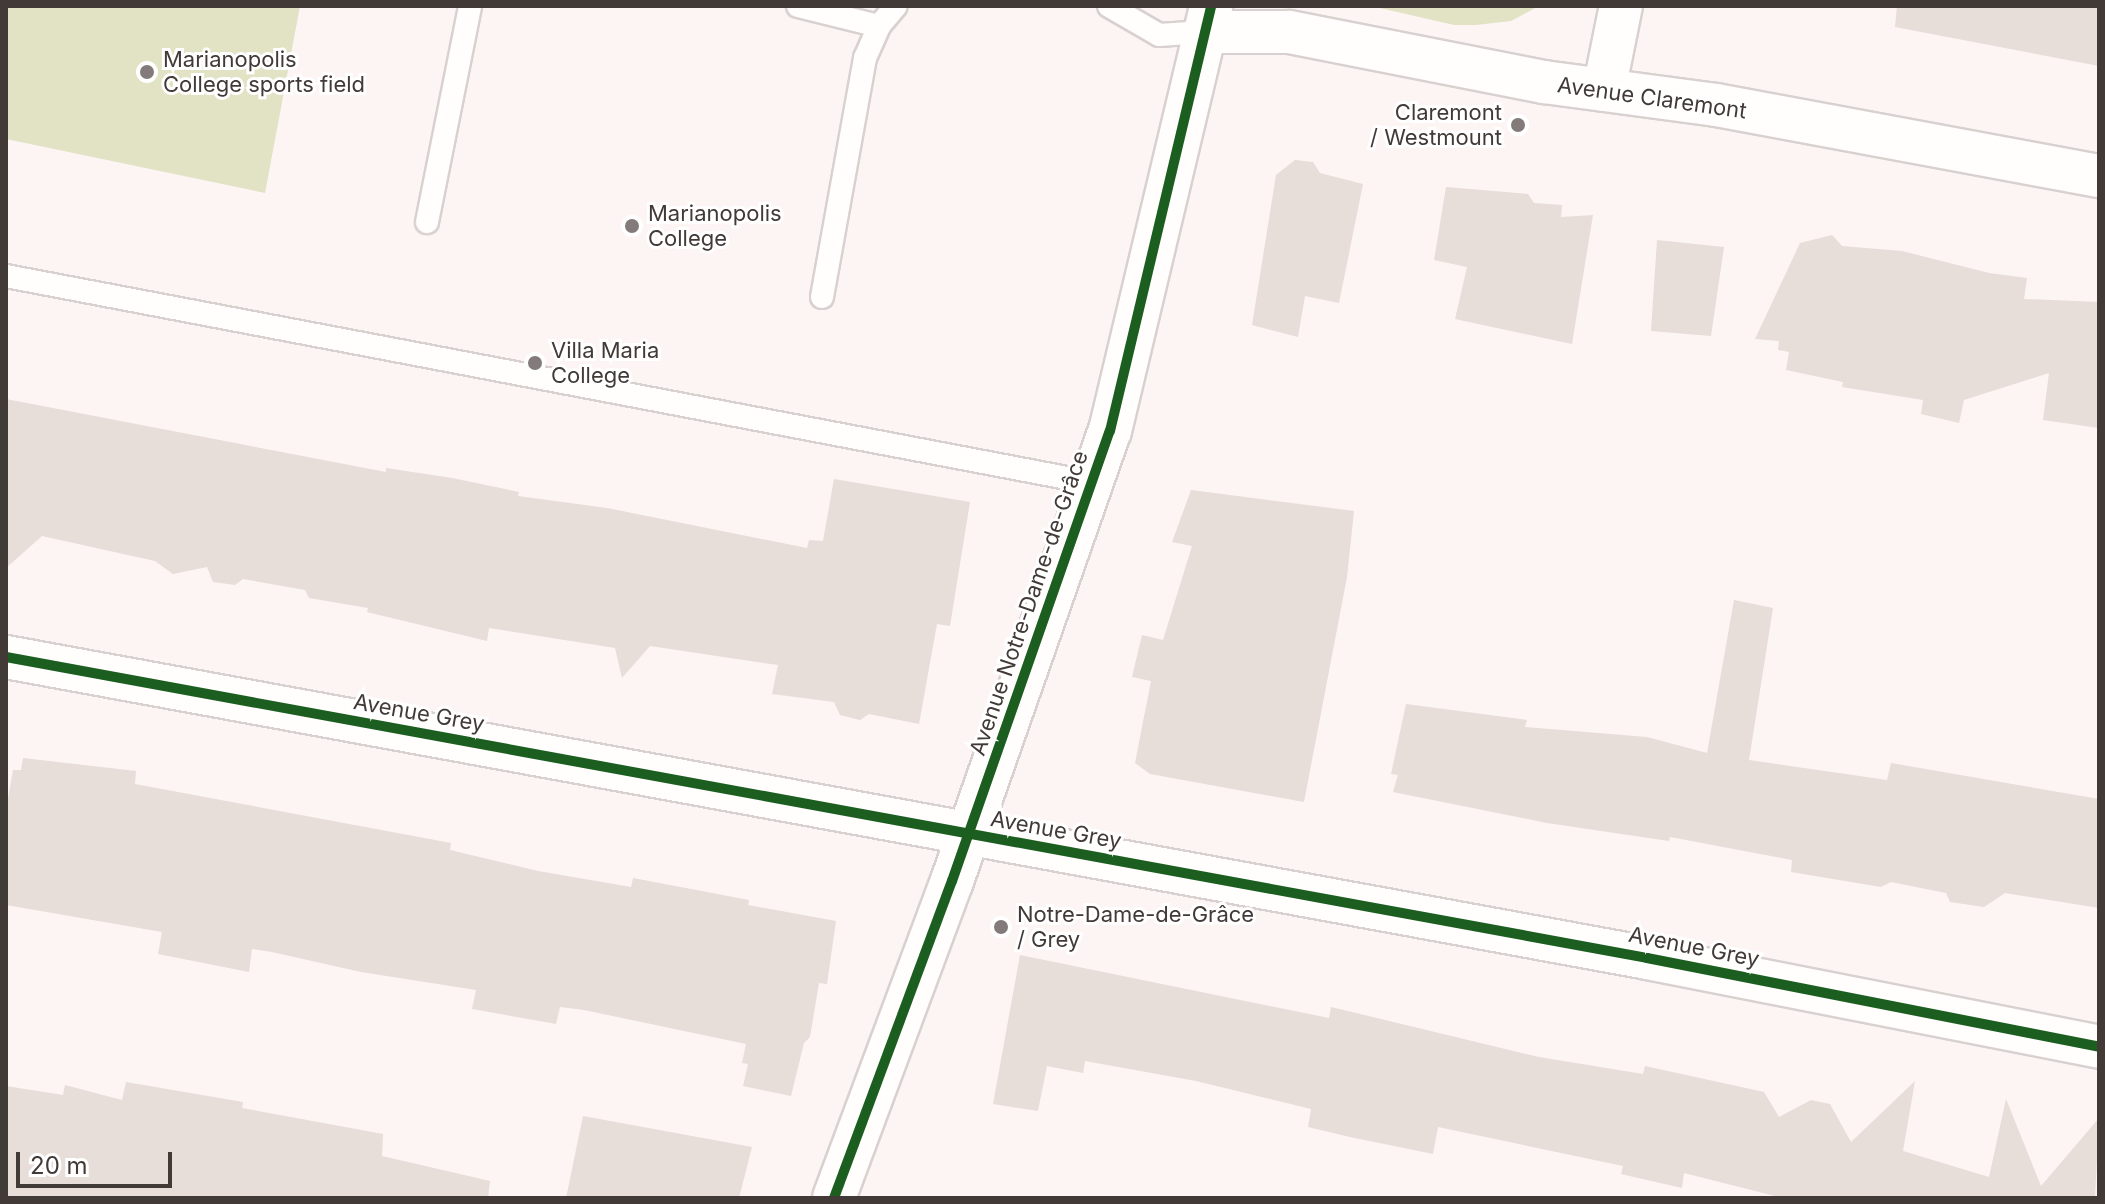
<!DOCTYPE html>
<html>
<head>
<meta charset="utf-8">
<style>
  body { margin:0 }
  #map { position:relative; width:2105px; height:1204px; overflow:hidden; background:#fcf5f4; font-family:Inter,sans-serif }
  div>[style] { position:absolute }
  .green>* { inset:0; background:#e2e3c4 }
  .building>* { inset:0; background:#e7ddd9 }
  .roads { filter:drop-shadow(2px 0 #d8d1cf) drop-shadow(-2px 0 #d8d1cf) drop-shadow(0 2px #d8d1cf) drop-shadow(0 -2px #d8d1cf) }
  .lane>* { height:22px; margin:-11px; padding:0 11px; transform-origin:11px; border-radius:11px; background:#fffefd }
  .street>* { height:42px; margin:-21px; padding:0 21px; transform-origin:21px; border-radius:21px; background:#fffefd }
  .cycleway>* { height:10px; margin:-5px; padding:0 5px; transform-origin:5px; border-radius:5px; background:#1b5e20 }
  .dots>* { width:22px; height:22px; translate:-50% -50%; box-sizing:border-box; border:4px solid #fff; border-radius:50% }
  span { translate:-50% -50%; white-space:nowrap; text-align:center; line-height:1.15; -webkit-text-stroke:6px #fff; paint-order:stroke }
  .poi-label { font-size:22px; color:#413a37 }
  .left { translate:0 -50%; text-align:left }
  .right { translate:-100% -50%; text-align:right }
  .street-label { font-size:22px; color:#413a37 }
  .frame { position:absolute; inset:0; border:8px solid #413a37; pointer-events:none }
  .scale { position:absolute; left:16px; top:1152px; width:156px; height:36px; box-sizing:border-box; border:4px solid #413a37; border-top:0; padding-left:10px; font-size:24px; line-height:28px; white-space:nowrap; color:#413a37; -webkit-text-stroke:6px #fff; paint-order:stroke }
</style>
</head>
<body>
<div id="map">
  <div class="green">
    <div style="clip-path:polygon(6px 6px,300px 6px,265px 193px,6px 139px)"></div>
    <div style="clip-path:polygon(1371px 6px,1539px 6px,1511px 21px,1476px 25px,1454px 25px)"></div>
  </div>
  <div class="building">
    <div style="clip-path:polygon(1897px 6px,2099px 6px,2099px 66px,1895px 27px)"></div>
    <div style="clip-path:polygon(1295px 160px,1313px 162px,1320px 173px,1363px 184px,1339px 303px,1305px 296px,1298px 337px,1252px 325px,1276px 175px)"></div>
    <div style="clip-path:polygon(1446px 187px,1528px 194px,1534px 203px,1562px 205px,1561px 217px,1593px 215px,1572px 344px,1455px 319px,1467px 267px,1434px 260px)"></div>
    <div style="clip-path:polygon(1832px 235px,1842px 246px,1902px 251px,1989px 273px,2027px 278px,2024px 299px,2099px 302px,2099px 428px,2043px 420px,2049px 373px,1964px 400px,1959px 423px,1921px 414px,1923px 400px,1842px 387px,1843px 382px,1786px 370px,1789px 352px,1778px 350px,1779px 341px,1755px 339px,1800px 243px)"></div>
    <div style="clip-path:polygon(1657px 240px,1724px 247px,1711px 336px,1651px 331px)"></div>
    <div style="clip-path:polygon(6px 399px,386px 472px,386px 468px,452px 478px,519px 492px,518px 496px,607px 508px,807px 548px,809px 540px,823px 541px,834px 479px,970px 502px,950px 626px,937px 624px,919px 724px,869px 714px,860px 720px,840px 715px,834px 702px,772px 694px,778px 665px,650px 646px,622px 678px,615px 648px,489px 628px,487px 641px,367px 612px,368px 608px,309px 598px,305px 590px,243px 579px,235px 585px,213px 582px,207px 567px,173px 574px,155px 561px,42px 536px,6px 568px)"></div>
    <div style="clip-path:polygon(1191px 490px,1354px 511px,1347px 577px,1304px 802px,1150px 774px,1135px 763px,1151px 681px,1132px 677px,1142px 635px,1163px 640px,1192px 546px,1172px 542px)"></div>
    <div style="clip-path:polygon(1734px 600px,1773px 608px,1749px 760px,1887px 780px,1891px 763px,2099px 799px,2099px 908px,2005px 893px,1984px 907px,1950px 902px,1946px 893px,1891px 882px,1881px 887px,1791px 872px,1792px 860px,1670px 837px,1669px 841px,1547px 823px,1393px 792px,1398px 775px,1391px 774px,1406px 704px,1527px 720px,1525px 727px,1647px 737px,1707px 753px)"></div>
    <div style="clip-path:polygon(23px 758px,136px 771px,135px 784px,451px 843px,450px 850px,538px 871px,631px 887px,633px 878px,749px 900px,748px 905px,836px 921px,827px 984px,819px 983px,810px 1037px,804px 1043px,791px 1096px,743px 1086px,748px 1064px,742px 1063px,746px 1044px,584px 1010px,560px 1007px,556px 1024px,472px 1009px,476px 990px,361px 972px,272px 952px,252px 949px,249px 972px,158px 954px,162px 932px,6px 905px,6px 810px,13px 770px,21px 770px)"></div>
    <div style="clip-path:polygon(1020px 955px,1329px 1018px,1331px 1007px,1539px 1057px,1643px 1074px,1645px 1066px,1764px 1092px,1779px 1117px,1811px 1100px,1830px 1104px,1851px 1142px,1915px 1081px,1903px 1151px,1989px 1177px,2006px 1099px,2041px 1186px,2099px 1118px,2095px 1198px,1783px 1198px,1684px 1173px,1682px 1188px,1621px 1174px,1623px 1166px,1438px 1127px,1433px 1154px,1350px 1137px,1308px 1127px,1311px 1109px,1196px 1081px,1085px 1061px,1083px 1073px,1047px 1066px,1038px 1111px,993px 1104px)"></div>
    <div style="clip-path:polygon(126px 1082px,243px 1102px,242px 1108px,383px 1134px,382px 1156px,490px 1181px,488px 1198px,6px 1198px,6px 1086px,63px 1095px,65px 1085px,122px 1100px)"></div>
    <div style="clip-path:polygon(583px 1116px,752px 1147px,739px 1198px,566px 1198px)"></div>
  </div>
  <div class="roads">
    <div class="lane">
      <div style="left:798px;top:6px;width:83px;rotate:13.9deg"></div>
      <div style="left:1109px;top:6px;width:58px;rotate:30.1deg"></div>
      <div style="left:1159px;top:35px;width:45px;rotate:-3.8deg"></div>
      <div style="left:427px;top:222px;width:220px;rotate:-78.7deg"></div>
      <div style="left:6px;top:276px;width:1107px;rotate:10.78deg"></div>
      <div style="left:822px;top:297px;width:243px;rotate:-79.8deg"></div>
      <div style="left:865px;top:58px;width:35px;rotate:-66deg"></div>
      <div style="left:879px;top:26px;width:26px;rotate:-50deg"></div>
    </div>
    <div class="street">
      <div style="left:1204px;top:32px;width:85px"></div>
      <div style="left:1289px;top:32px;width:260px;rotate:11.1deg"></div>
      <div style="left:1544px;top:82px;width:174px;rotate:7.6deg"></div>
      <div style="left:1716px;top:105px;width:390px;rotate:10.5deg"></div>
      <div style="left:1604px;top:90px;width:86px;rotate:-78.6deg"></div>
      <div style="left:6px;top:657px;width:1668px;rotate:10.39deg"></div>
      <div style="left:1647px;top:958px;width:461px;rotate:11.1deg"></div>
      <div style="left:834px;top:1198px;width:338px;rotate:-69.6deg"></div>
      <div style="left:952px;top:881px;width:477px;rotate:-70.7deg"></div>
      <div style="left:1110px;top:431px;width:437px;rotate:-76.6deg"></div>
    </div>
  </div>
  <div class="cycleway">
    <div style="left:6px;top:657px;width:1668px;rotate:10.39deg"></div>
    <div style="left:1647px;top:958px;width:461px;rotate:11.1deg"></div>
    <div style="left:834px;top:1198px;width:338px;rotate:-69.6deg"></div>
    <div style="left:952px;top:881px;width:477px;rotate:-70.7deg"></div>
    <div style="left:1110px;top:431px;width:437px;rotate:-76.6deg"></div>
  </div>
  <div class="dots">
    <div style="left:147px;top:72px;background:#827b79"></div>
    <div style="left:1518px;top:125px;background:#827b79"></div>
    <div style="left:632px;top:226px;background:#827b79"></div>
    <div style="left:535px;top:363px;background:#827b79"></div>
    <div style="left:1001px;top:927px;background:#827b79"></div>
  </div>
  <div class="poi-label">
    <span class="left" style="left:163px;top:72px">Marianopolis<br>College sports field</span>
    <span class="right" style="left:1502px;top:125px">Claremont<br>/ Westmount</span>
    <span class="left" style="left:648px;top:226px">Marianopolis<br>College</span>
    <span class="left" style="left:551px;top:363px">Villa Maria<br>College</span>
    <span class="left" style="left:1017px;top:927px">Notre-Dame-de-Grâce<br>/ Grey</span>
  </div>
  <div class="street-label">
    <span style="left:1652px;top:98px;rotate:8deg">Avenue Claremont</span>
    <span style="left:1029px;top:603px;rotate:-71deg">Avenue Notre-Dame-de-Grâce</span>
    <span style="left:419px;top:713px;rotate:10deg">Avenue Grey</span>
    <span style="left:1056px;top:830px;rotate:10deg">Avenue Grey</span>
    <span style="left:1694px;top:947px;rotate:11deg">Avenue Grey</span>
  </div>
  <div class="frame"></div>
  <div class="scale">20 m</div>
</div>
</body>
</html>
